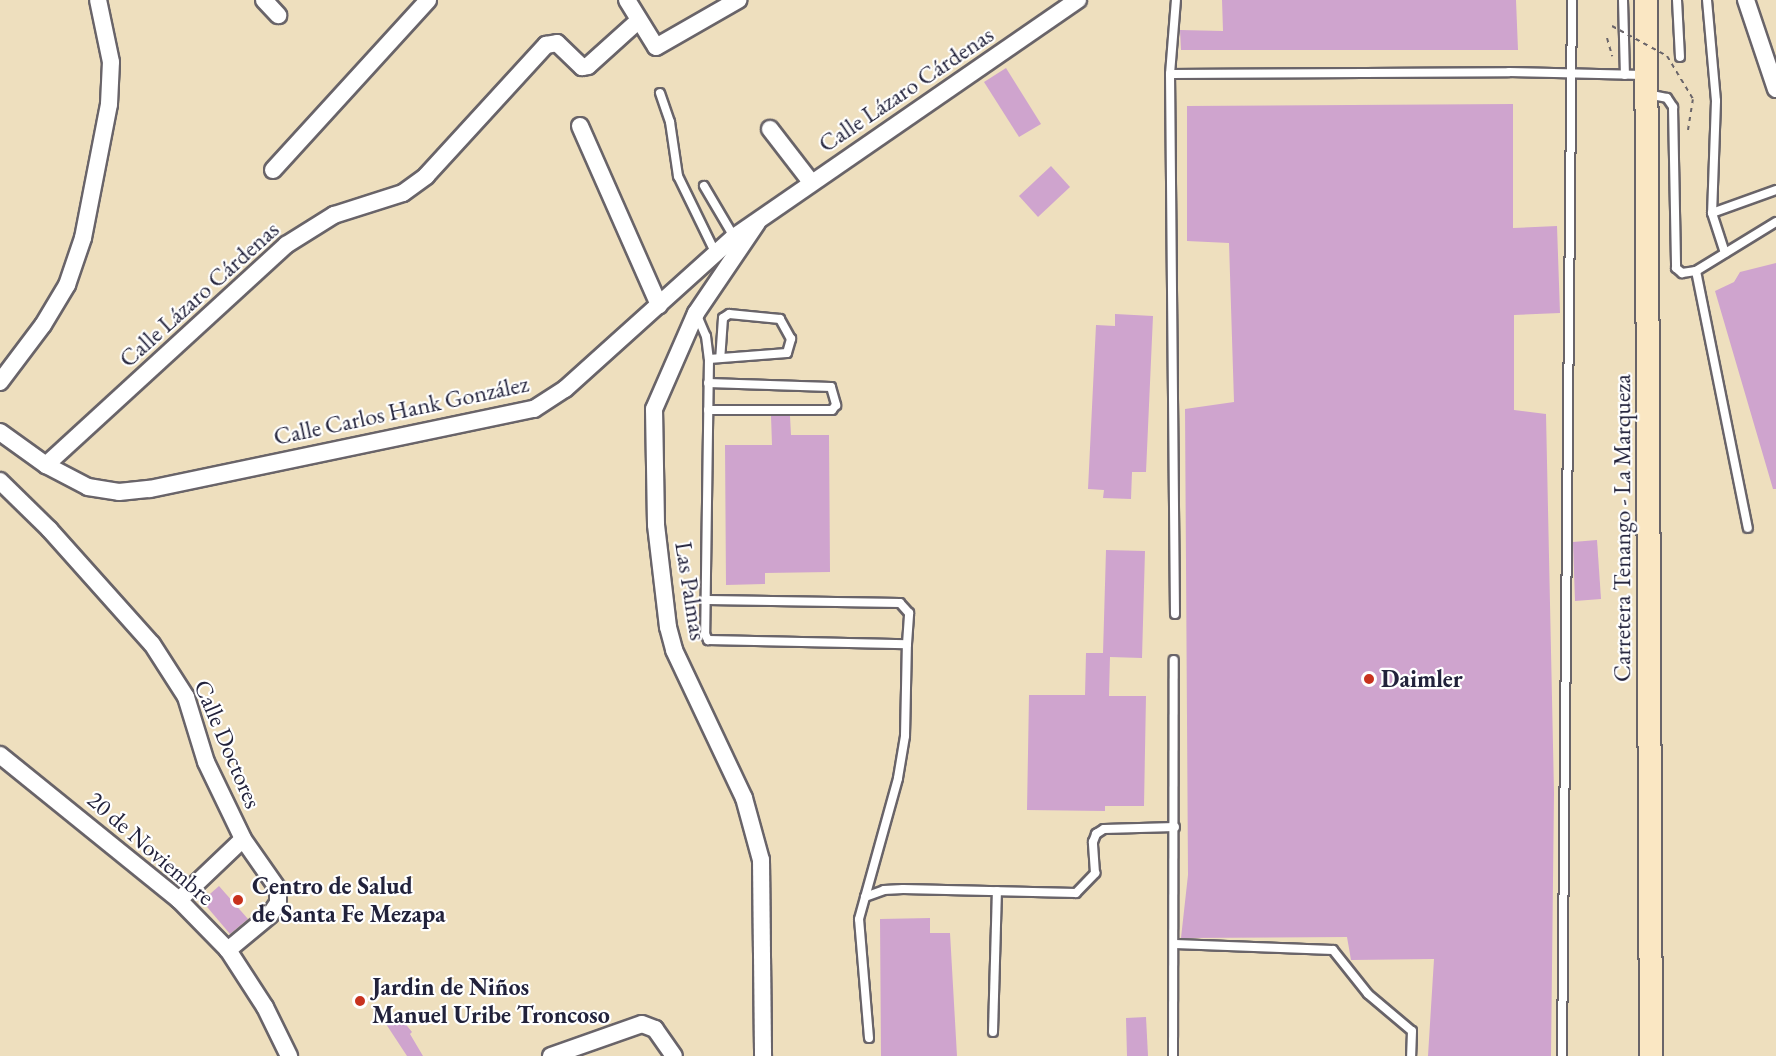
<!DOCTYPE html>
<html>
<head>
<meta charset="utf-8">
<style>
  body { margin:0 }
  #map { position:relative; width:1776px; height:1056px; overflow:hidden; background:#eedfbe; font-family:"EB Garamond",serif }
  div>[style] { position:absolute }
  .building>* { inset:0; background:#cfa4ce }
  .path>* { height:2px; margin-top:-1px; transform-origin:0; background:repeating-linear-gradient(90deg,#696469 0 4.5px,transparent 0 9px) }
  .roads { filter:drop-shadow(2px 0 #696469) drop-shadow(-2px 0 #696469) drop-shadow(0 2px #696469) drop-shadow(0 -2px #696469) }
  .service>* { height:8px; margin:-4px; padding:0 4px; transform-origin:4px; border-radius:4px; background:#fff }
  .minor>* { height:16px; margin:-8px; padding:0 8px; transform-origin:8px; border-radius:8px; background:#fff }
  .secondary>* { height:22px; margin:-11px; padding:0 11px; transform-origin:11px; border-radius:11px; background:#fae7c3 }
  .path-bridge>* { height:2px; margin-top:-1px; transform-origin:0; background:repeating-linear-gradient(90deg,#696469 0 4.5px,transparent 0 9px) }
  .dots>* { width:16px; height:16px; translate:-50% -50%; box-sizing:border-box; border:3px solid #fff; border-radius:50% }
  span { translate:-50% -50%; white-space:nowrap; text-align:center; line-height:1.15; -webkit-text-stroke:4.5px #fff; paint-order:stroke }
  .street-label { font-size:24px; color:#22223b }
  .poi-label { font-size:24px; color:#22223b; font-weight:700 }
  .left { translate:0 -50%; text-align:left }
</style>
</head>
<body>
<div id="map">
  <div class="building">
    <div style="clip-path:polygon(1222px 0,1516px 0,1518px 50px,1181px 50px,1180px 30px,1223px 31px)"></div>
    <div style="clip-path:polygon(1006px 68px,1041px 124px,1019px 137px,984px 82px)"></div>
    <div style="clip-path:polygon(1513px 104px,1513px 228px,1557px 226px,1560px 313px,1514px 315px,1514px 410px,1546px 414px,1554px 793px,1551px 1056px,1428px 1056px,1434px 959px,1351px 960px,1347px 937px,1181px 938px,1188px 875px,1185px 409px,1234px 402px,1229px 243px,1187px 241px,1187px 106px)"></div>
    <div style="clip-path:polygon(1051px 166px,1070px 187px,1038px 217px,1019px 196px)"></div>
    <div style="clip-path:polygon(1776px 263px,1776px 489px,1773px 489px,1715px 291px,1734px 282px,1740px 272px)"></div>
    <div style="clip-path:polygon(1115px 314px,1153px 316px,1146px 472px,1132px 472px,1131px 499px,1103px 498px,1104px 490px,1088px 489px,1096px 325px,1115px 326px)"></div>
    <div style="clip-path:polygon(771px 416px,790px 416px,791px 435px,829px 435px,830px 572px,765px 573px,765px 584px,726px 585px,725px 445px,772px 445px)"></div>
    <div style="clip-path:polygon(1597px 540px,1601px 599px,1575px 601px,1573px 542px)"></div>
    <div style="clip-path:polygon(1106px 550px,1145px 551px,1142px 658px,1110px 657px,1109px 696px,1146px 696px,1144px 806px,1105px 806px,1105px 811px,1027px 810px,1029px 695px,1085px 695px,1086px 653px,1103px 653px)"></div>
    <div style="clip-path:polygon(219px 886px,248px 919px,230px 934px,202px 901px)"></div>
    <div style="clip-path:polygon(930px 918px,930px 933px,950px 933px,957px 1056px,881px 1056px,880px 919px)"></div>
    <div style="clip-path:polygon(399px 1016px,412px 1032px,410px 1034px,423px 1056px,407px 1056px,386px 1024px)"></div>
    <div style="clip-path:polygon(1146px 1017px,1148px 1056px,1127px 1056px,1126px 1018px)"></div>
  </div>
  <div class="path">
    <div style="left:1607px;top:38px;width:19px;rotate:74deg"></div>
    <div style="left:1688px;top:130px;width:31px;rotate:-81deg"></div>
  </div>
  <div class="roads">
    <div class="service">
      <div style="left:1623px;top:0;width:75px;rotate:88.5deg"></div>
      <div style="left:1677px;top:0;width:57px;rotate:87deg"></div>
      <div style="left:1707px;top:0;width:101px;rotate:84.9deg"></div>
      <div style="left:1716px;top:101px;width:112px;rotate:92deg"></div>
      <div style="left:1712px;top:213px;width:42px;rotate:72deg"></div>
      <div style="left:1170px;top:74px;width:339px;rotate:-0.3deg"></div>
      <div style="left:1509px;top:72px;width:135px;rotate:1.3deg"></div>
      <div style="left:660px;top:93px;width:31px;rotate:71deg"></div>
      <div style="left:670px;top:122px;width:55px;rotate:81.6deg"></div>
      <div style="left:678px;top:176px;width:85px;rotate:64deg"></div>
      <div style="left:1647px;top:94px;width:20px;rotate:11deg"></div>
      <div style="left:1667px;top:98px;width:11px;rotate:56deg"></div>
      <div style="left:1673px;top:107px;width:161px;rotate:88.9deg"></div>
      <div style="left:1676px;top:268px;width:8px;rotate:40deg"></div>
      <div style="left:1682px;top:273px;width:14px;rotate:-8deg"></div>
      <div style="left:1696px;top:271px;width:94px;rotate:-31.5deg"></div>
      <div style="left:704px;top:186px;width:59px;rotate:59.5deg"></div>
      <div style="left:1712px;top:213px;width:68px;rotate:-19.8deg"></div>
      <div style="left:1696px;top:271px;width:262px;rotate:78.6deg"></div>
      <div style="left:696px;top:313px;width:25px;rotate:67deg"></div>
      <div style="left:706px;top:336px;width:23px;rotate:83deg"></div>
      <div style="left:709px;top:359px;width:275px;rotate:90.8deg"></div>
      <div style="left:705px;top:634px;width:7px;rotate:63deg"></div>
      <div style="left:708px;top:640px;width:199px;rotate:1.2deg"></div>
      <div style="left:907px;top:644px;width:31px;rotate:-86deg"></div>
      <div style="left:909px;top:613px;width:13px;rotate:-132deg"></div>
      <div style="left:900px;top:603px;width:192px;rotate:-179.1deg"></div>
      <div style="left:709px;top:359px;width:78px;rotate:-4.4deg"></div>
      <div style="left:787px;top:353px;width:15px;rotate:-74deg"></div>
      <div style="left:791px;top:339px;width:23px;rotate:-119deg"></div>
      <div style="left:780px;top:319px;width:51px;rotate:-174.4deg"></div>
      <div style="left:729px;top:314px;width:7px;rotate:146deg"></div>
      <div style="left:723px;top:318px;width:39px;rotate:94deg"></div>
      <div style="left:708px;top:383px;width:123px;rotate:1.9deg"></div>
      <div style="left:831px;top:387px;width:19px;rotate:74deg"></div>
      <div style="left:836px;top:405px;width:6px;rotate:129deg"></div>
      <div style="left:832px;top:410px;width:124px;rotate:180deg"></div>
      <div style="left:1175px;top:614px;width:540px;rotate:-90.53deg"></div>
      <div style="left:1170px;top:74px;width:74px;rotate:-85.4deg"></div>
      <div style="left:865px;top:897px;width:20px;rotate:-20deg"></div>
      <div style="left:884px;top:890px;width:19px;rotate:-3deg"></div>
      <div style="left:903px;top:889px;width:173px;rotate:1.3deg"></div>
      <div style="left:1076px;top:893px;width:28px;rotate:-46deg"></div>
      <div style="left:1095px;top:873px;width:31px;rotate:-94deg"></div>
      <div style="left:1093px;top:842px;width:9px;rotate:-69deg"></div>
      <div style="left:1096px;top:834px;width:9px;rotate:-32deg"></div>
      <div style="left:1104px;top:829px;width:71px;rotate:-1.6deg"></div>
      <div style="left:1175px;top:944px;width:158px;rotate:2.2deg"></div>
      <div style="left:1333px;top:950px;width:56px;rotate:51.5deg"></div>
      <div style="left:1368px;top:994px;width:57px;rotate:40.1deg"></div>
      <div style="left:1412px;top:1031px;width:25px;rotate:92deg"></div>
      <div style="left:993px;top:1032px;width:141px;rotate:-88.4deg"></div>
      <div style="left:869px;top:1038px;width:119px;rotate:-94.8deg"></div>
      <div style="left:859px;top:919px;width:146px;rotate:-74.5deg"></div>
      <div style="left:898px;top:778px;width:43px;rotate:-80.5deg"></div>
      <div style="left:905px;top:736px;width:92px;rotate:-88.8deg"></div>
      <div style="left:1173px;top:1056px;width:396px;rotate:-89.9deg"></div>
      <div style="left:1562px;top:1056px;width:1056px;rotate:-89.46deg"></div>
    </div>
    <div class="minor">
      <div style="left:264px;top:0;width:21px;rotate:47deg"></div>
      <div style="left:627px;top:0;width:55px;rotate:58.3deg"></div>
      <div style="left:656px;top:47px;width:95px;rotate:-29.8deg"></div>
      <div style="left:1746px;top:0;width:94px;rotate:71.4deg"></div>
      <div style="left:580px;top:126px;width:196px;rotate:66.2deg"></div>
      <div style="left:770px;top:129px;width:67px;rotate:52.3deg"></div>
      <div style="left:273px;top:170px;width:230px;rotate:-47.6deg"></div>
      <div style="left:757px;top:223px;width:109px;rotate:124.1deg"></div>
      <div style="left:696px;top:313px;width:105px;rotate:113.6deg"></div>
      <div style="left:654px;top:409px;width:116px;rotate:89deg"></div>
      <div style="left:656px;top:525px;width:103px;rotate:83.3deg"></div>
      <div style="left:668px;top:627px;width:24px;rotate:75deg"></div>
      <div style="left:674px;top:650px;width:164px;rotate:64.7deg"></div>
      <div style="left:744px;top:798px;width:64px;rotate:74.7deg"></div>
      <div style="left:761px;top:860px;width:196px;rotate:89.4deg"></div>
      <div style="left:0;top:382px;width:71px;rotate:-53deg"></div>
      <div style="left:43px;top:325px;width:47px;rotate:-59deg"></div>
      <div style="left:67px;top:285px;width:50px;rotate:-71.2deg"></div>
      <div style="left:83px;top:238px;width:136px;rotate:-79deg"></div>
      <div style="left:109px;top:104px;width:42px;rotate:-87.3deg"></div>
      <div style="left:111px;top:62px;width:63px;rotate:-101.8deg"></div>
      <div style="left:0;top:432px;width:57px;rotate:35.7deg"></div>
      <div style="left:46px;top:465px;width:47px;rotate:27.6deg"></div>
      <div style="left:88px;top:487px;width:31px;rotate:9deg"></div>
      <div style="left:119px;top:492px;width:31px;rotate:-6deg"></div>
      <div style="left:150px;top:489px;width:392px;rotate:-11.8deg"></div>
      <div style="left:534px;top:409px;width:37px;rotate:-33deg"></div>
      <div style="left:565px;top:389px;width:227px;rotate:-42deg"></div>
      <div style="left:734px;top:237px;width:418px;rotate:-34.6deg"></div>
      <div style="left:46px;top:465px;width:326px;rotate:-42.5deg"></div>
      <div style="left:286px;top:245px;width:57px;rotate:-32deg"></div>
      <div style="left:334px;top:215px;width:72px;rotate:-17.7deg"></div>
      <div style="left:403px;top:193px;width:29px;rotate:-36deg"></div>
      <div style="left:426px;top:176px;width:178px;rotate:-47.5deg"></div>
      <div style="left:546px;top:45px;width:11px;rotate:-10deg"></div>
      <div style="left:557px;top:43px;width:35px;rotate:44deg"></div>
      <div style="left:582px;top:67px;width:6px;rotate:-9deg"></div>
      <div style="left:588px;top:66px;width:67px;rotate:-42deg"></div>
      <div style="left:0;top:481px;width:69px;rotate:44.4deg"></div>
      <div style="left:49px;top:529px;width:154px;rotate:48.2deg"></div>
      <div style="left:152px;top:644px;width:63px;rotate:57.3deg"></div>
      <div style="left:186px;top:697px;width:68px;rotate:72.9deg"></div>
      <div style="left:206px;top:762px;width:85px;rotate:64.3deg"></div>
      <div style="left:243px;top:839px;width:61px;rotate:55deg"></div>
      <div style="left:278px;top:889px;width:14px;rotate:90deg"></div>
      <div style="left:278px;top:903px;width:14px;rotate:124deg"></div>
      <div style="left:270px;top:915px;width:55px;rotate:140.2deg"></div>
      <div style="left:0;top:755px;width:230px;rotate:39deg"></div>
      <div style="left:179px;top:900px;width:70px;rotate:45.6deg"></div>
      <div style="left:228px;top:950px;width:68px;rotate:57deg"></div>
      <div style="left:265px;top:1007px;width:55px;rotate:63.9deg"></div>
      <div style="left:179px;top:900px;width:88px;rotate:-43.6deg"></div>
      <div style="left:551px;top:1056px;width:96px;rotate:-19.4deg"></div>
      <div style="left:642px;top:1024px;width:14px;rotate:21deg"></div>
      <div style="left:655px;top:1029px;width:33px;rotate:55deg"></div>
    </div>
    <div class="secondary">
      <div style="left:1646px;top:0;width:1056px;rotate:89.73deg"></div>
    </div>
  </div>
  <div class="path-bridge">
    <div style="left:1612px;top:26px;width:63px;rotate:28.6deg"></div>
    <div style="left:1667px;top:56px;width:50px;rotate:58.8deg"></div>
  </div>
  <div class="dots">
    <div style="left:1369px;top:679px;background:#c8321e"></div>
    <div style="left:238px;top:900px;background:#c8321e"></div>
    <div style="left:360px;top:1001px;background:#c8321e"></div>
  </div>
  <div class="street-label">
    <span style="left:906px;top:89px;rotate:-34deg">Calle Lázaro Cárdenas</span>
    <span style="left:199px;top:294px;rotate:-42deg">Calle Lázaro Cárdenas</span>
    <span style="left:401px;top:410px;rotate:-12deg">Calle Carlos Hank González</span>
    <span style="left:1622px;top:528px;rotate:-90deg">Carretera Tenango - La Marqueza</span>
    <span style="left:691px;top:591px;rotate:81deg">Las Palmas</span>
    <span style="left:228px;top:744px;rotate:67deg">Calle Doctores</span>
    <span style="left:151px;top:848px;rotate:41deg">20 de Noviembre</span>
  </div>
  <div class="poi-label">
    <span class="left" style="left:1381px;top:679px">Daimler</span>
    <span class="left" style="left:252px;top:900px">Centro de Salud<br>de Santa Fe Mezapa</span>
    <span class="left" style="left:372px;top:1001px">Jardin de Niños<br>Manuel Uribe Troncoso</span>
  </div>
</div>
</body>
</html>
